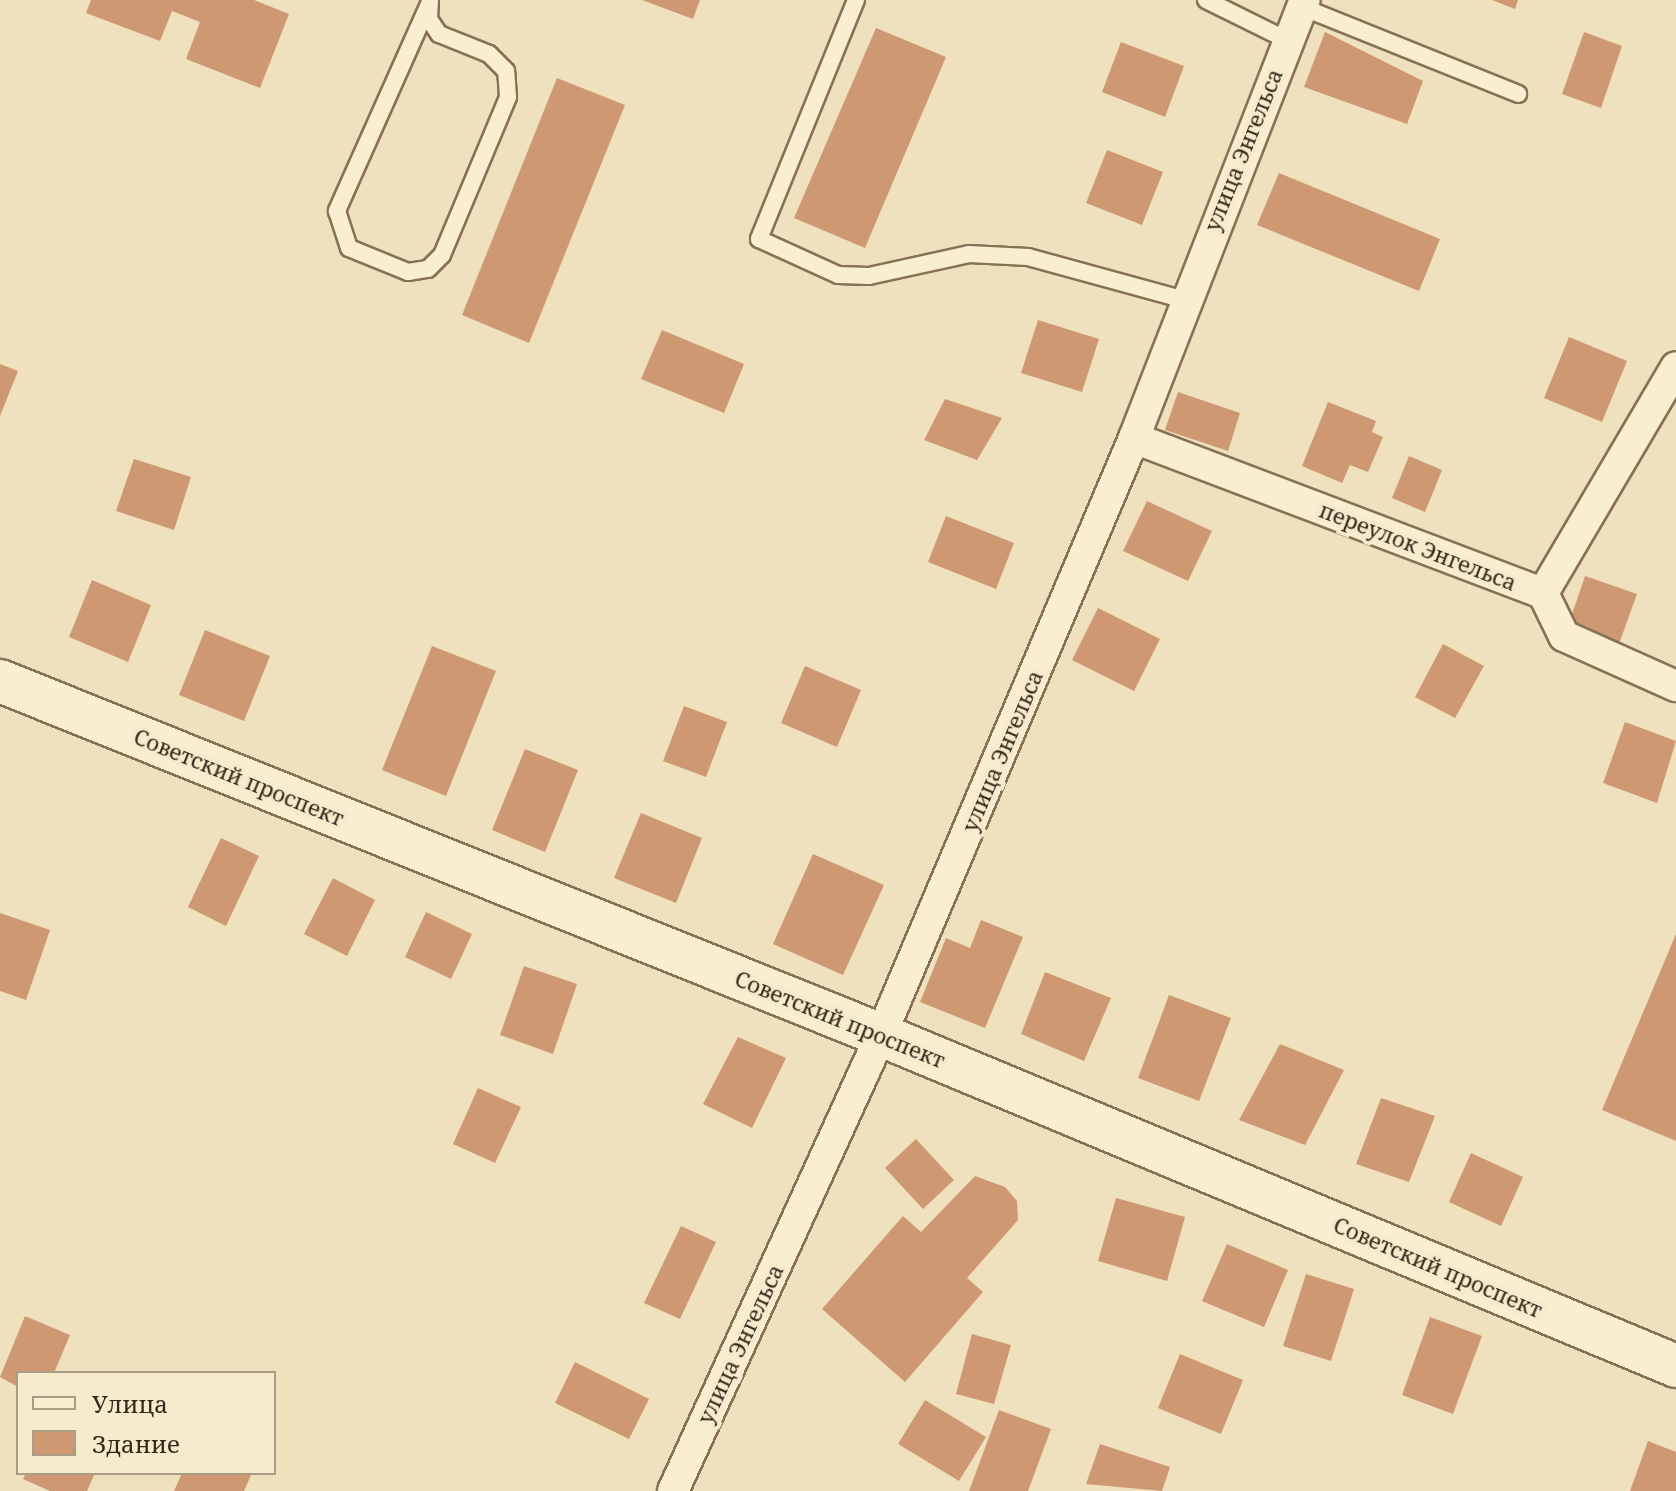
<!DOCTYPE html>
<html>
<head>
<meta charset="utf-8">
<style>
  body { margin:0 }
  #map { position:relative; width:1676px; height:1491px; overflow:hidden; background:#efe1bd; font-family:"Noto Serif",serif }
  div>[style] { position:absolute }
  .building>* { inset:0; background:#ce9972 }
  .roads { filter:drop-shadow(2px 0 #877156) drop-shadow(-2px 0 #877156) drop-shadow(0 2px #877156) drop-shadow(0 -2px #877156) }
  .lane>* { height:16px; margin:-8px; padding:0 8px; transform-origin:8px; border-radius:8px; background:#f9eed0 }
  .street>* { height:30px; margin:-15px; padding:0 15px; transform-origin:15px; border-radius:15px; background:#f9eed0 }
  .secondary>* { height:42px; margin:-21px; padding:0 21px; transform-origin:21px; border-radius:21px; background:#f9eed0 }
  span { translate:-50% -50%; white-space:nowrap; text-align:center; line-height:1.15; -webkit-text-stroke:8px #f6ebcd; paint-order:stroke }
  .street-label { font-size:22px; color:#36281b }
  .legend { position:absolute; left:16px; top:1371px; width:260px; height:104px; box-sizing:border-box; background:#f6ebcd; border:2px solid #a99d86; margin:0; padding:10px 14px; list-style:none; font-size:24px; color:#36281b }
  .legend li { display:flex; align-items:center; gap:16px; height:40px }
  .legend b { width:40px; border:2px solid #a99d86 }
</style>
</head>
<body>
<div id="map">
  <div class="building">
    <div style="clip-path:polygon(91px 0,254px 0,289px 14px,260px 88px,186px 59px,200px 22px,172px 11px,160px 41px,86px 13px)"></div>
    <div style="clip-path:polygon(642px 0,700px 0,693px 19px)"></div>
    <div style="clip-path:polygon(1492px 0,1518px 0,1515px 9px)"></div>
    <div style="clip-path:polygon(876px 28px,946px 57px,865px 248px,794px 218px)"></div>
    <div style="clip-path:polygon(1325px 32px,1423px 81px,1407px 124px,1304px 87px)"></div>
    <div style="clip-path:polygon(1584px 32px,1622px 46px,1601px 108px,1562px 94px)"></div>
    <div style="clip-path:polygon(1121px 42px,1184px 66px,1165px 117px,1102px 92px)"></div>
    <div style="clip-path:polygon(557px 78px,625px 105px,529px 343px,462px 315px)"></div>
    <div style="clip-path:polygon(1107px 150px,1163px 172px,1142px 225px,1086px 203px)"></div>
    <div style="clip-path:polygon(1279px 173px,1440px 239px,1419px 291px,1257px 225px)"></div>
    <div style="clip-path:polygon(1038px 320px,1099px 339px,1082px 392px,1021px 373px)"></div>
    <div style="clip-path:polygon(662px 330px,744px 364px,724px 413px,641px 379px)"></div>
    <div style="clip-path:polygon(1569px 337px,1627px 361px,1602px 422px,1544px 398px)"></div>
    <div style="clip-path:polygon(0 364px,18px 371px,0 416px)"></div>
    <div style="clip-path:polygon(1178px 392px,1240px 413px,1228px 451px,1165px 430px)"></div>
    <div style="clip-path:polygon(945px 399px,1002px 418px,977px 460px,924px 440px)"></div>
    <div style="clip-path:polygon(1328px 402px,1376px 421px,1372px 432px,1383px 437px,1368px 472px,1350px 465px,1342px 483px,1302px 466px)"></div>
    <div style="clip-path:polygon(1409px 456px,1442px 470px,1425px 512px,1392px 498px)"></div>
    <div style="clip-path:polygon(134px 459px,191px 477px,174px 530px,116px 511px)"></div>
    <div style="clip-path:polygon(1147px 501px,1212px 531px,1188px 581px,1123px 551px)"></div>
    <div style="clip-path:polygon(946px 516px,1014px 543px,996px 589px,928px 562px)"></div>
    <div style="clip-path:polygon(1585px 576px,1637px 594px,1619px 644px,1568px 626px)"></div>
    <div style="clip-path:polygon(92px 580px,151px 605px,128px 662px,69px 637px)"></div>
    <div style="clip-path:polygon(1098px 608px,1160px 639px,1134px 691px,1072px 660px)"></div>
    <div style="clip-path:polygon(205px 630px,270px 656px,244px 721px,179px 695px)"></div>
    <div style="clip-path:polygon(1443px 644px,1484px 666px,1455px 718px,1415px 697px)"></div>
    <div style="clip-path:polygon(432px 646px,496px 671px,446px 796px,382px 770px)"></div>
    <div style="clip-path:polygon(805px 666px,861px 690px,837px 747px,781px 723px)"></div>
    <div style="clip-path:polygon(684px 706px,727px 722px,706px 777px,663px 761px)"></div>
    <div style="clip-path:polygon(1625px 722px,1676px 741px,1657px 803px,1603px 783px)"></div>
    <div style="clip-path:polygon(525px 749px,578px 770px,545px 852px,492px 830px)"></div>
    <div style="clip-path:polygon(641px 813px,702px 838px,676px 903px,614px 878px)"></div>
    <div style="clip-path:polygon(221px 838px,259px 856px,226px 926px,188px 907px)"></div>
    <div style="clip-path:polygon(813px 854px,884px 885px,843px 975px,773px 944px)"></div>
    <div style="clip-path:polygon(333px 878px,375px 900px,347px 956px,304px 934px)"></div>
    <div style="clip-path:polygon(426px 912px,472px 934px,451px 979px,405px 957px)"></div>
    <div style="clip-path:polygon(0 913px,50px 930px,26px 1000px,0 991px)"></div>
    <div style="clip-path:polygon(981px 920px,1023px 937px,985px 1028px,920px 1002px,946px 938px,970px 948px)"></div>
    <div style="clip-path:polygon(1676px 934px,1676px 1141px,1602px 1110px)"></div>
    <div style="clip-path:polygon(524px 966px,577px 984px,553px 1054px,500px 1035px)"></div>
    <div style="clip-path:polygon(1045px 972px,1111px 998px,1084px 1061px,1021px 1034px)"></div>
    <div style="clip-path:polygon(1169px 995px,1231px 1018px,1199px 1101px,1138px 1078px)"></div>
    <div style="clip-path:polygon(738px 1037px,786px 1058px,752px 1128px,703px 1104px)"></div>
    <div style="clip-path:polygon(1280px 1044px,1344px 1070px,1305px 1145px,1239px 1120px)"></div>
    <div style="clip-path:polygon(478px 1088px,521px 1107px,495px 1163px,453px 1144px)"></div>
    <div style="clip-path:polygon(1381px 1098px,1435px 1116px,1409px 1182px,1356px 1164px)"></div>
    <div style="clip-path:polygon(916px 1139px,954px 1180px,923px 1209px,885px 1168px)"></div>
    <div style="clip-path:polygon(1471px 1153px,1523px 1177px,1501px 1226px,1449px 1202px)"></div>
    <div style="clip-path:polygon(975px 1176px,1005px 1187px,1017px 1201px,1018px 1220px,967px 1278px,983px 1292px,905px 1382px,822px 1309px,903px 1216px,921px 1232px)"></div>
    <div style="clip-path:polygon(1116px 1198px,1185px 1217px,1167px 1281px,1098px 1261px)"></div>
    <div style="clip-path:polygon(681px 1226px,716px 1242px,680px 1319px,644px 1303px)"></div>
    <div style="clip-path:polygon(1227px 1244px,1288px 1270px,1264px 1327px,1202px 1301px)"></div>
    <div style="clip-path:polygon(1306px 1274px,1354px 1289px,1331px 1361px,1283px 1346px)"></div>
    <div style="clip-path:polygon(25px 1316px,70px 1335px,54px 1373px,18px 1373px,18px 1387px,0 1377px)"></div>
    <div style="clip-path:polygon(1430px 1317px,1482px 1336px,1453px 1414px,1402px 1395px)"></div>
    <div style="clip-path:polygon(972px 1334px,1011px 1345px,994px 1404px,956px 1394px)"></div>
    <div style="clip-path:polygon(1180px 1354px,1243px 1380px,1221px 1434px,1158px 1408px)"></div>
    <div style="clip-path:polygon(575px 1362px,649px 1399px,629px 1439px,555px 1403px)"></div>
    <div style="clip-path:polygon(925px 1400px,986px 1437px,959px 1481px,898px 1444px)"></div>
    <div style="clip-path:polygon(999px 1410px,1051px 1429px,1028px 1491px,969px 1491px)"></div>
    <div style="clip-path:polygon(1648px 1441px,1676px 1452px,1676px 1491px,1630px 1491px)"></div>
    <div style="clip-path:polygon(1100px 1444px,1170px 1467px,1162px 1491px,1086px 1484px)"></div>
    <div style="clip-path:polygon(26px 1473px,95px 1473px,87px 1491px,50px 1491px,23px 1479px)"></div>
    <div style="clip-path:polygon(182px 1473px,252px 1473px,244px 1491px,174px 1491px)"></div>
  </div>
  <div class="roads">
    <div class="lane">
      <div style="left:856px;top:0;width:258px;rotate:112.1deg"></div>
      <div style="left:759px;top:239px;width:87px;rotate:24.5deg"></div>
      <div style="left:838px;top:275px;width:31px;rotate:2deg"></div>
      <div style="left:869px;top:276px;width:102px;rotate:-12.4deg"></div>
      <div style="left:969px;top:254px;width:59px;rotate:2.9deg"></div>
      <div style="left:1028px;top:257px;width:160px;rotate:15.3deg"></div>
      <div style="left:1206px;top:0;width:90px;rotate:26.3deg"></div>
      <div style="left:429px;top:4px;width:227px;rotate:114deg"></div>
      <div style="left:337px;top:211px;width:39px;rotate:72deg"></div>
      <div style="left:349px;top:248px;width:64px;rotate:22.1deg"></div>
      <div style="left:408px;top:272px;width:20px;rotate:-9deg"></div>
      <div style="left:428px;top:269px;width:20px;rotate:-45deg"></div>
      <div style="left:442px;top:255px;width:171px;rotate:-67.3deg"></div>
      <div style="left:508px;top:97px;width:26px;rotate:-94deg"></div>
      <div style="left:506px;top:71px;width:24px;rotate:-135deg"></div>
      <div style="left:489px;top:54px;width:54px;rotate:-158.2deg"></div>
      <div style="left:439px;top:34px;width:18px;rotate:-124deg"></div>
      <div style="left:429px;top:19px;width:19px;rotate:-87deg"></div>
      <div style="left:1302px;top:7px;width:233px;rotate:21.9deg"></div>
    </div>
    <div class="street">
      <div style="left:1134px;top:438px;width:437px;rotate:20.8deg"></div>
      <div style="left:1543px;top:593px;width:48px;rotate:64deg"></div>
      <div style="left:1564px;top:636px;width:123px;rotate:24.1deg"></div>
      <div style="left:1543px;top:593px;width:262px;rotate:-59.5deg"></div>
      <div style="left:673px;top:1491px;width:501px;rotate:-65.48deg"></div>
      <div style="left:881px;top:1035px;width:648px;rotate:-67.03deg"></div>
      <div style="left:1134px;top:438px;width:470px;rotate:-68.7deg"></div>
    </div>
    <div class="secondary">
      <div style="left:0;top:681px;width:949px;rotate:21.89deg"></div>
      <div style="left:881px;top:1035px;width:861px;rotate:22.6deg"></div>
    </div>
  </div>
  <div class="street-label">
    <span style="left:1243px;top:150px;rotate:-68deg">улица Энгельса</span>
    <span style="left:1418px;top:546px;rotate:21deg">переулок Энгельса</span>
    <span style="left:1002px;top:751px;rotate:-67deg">улица Энгельса</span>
    <span style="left:239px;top:777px;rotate:22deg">Советский проспект</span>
    <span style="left:840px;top:1019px;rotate:22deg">Советский проспект</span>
    <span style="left:1438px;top:1267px;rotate:23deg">Советский проспект</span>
    <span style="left:740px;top:1344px;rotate:-65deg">улица Энгельса</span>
  </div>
  <ul class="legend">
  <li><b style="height:10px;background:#f9eed0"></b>Улица</li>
  <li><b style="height:22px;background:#ce9972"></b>Здание</li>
  </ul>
</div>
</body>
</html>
